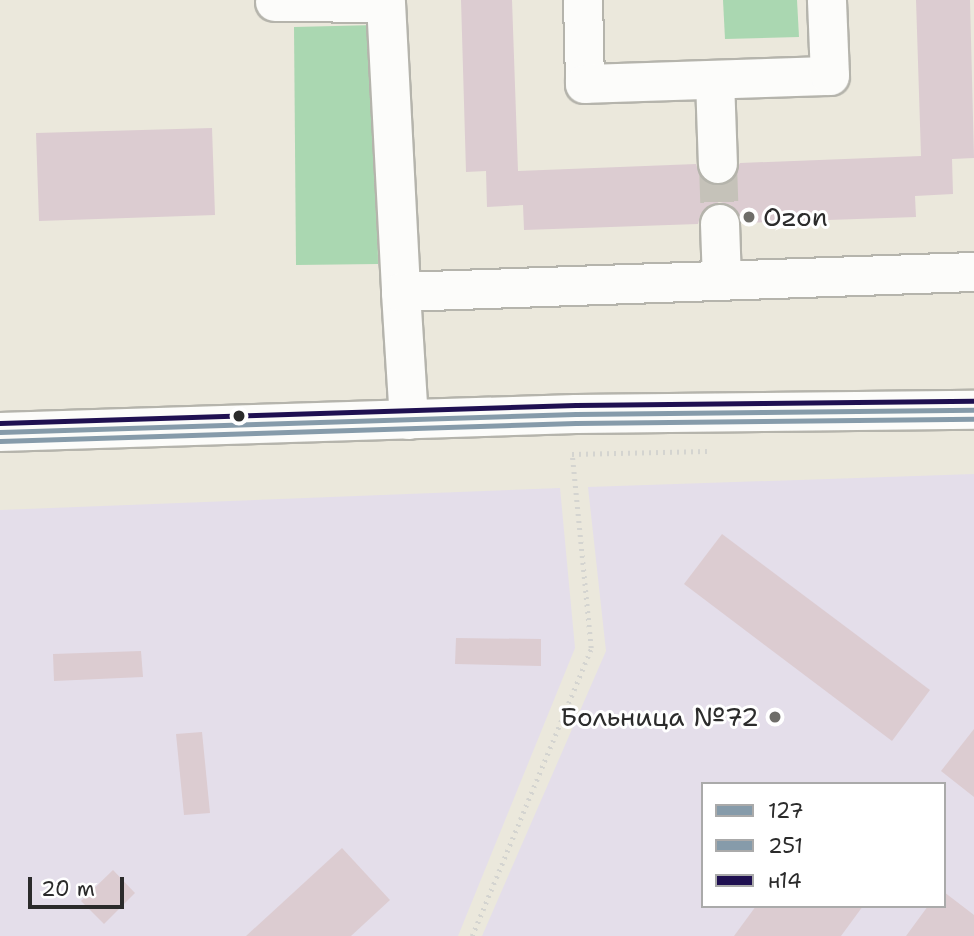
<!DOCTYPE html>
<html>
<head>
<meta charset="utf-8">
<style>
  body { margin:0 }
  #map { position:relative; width:974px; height:936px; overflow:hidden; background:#ebe8dc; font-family:"Shantell Sans",sans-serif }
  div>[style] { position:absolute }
  .built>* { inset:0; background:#e4deea }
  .green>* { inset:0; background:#aad7b1 }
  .building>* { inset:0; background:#dcccd1 }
  .minor-tunnel>* { height:38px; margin-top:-19px; transform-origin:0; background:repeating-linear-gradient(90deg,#c5c2b9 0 38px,transparent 0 57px) }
  .path>* { height:4.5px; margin-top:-2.25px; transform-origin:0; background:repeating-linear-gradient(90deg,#d4d4d0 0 2px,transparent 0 7px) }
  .roads { filter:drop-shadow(2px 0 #b5b4ac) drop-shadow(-2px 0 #b5b4ac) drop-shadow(0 2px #b5b4ac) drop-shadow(0 -2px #b5b4ac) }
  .minor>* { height:38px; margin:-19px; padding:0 19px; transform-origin:19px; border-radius:19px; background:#fcfcfa }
  .bus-1>* { height:5px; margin:-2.5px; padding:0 2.5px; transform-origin:2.5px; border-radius:2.5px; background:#869baa }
  .bus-2>* { height:5px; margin:-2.5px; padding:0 2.5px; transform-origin:2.5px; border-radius:2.5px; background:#869baa }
  .bus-3>* { height:5px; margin:-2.5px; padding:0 2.5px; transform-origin:2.5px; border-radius:2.5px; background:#1f1051 }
  .dots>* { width:19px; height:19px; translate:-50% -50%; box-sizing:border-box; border:4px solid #fff; border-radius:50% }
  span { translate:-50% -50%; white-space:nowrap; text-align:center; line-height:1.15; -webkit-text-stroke:6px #fff; paint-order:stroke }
  .poi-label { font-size:26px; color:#2b2b2b }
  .left { translate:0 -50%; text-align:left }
  .right { translate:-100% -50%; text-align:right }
  .legend { position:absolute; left:701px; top:782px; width:245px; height:126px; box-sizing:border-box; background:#fff; border:2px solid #aaa; margin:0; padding:9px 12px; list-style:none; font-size:21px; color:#2b2b2b }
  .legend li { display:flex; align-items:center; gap:14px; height:35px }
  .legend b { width:35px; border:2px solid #aaa }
  .scale { position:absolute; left:28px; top:877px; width:96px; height:32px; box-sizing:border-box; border:4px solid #2b2b2b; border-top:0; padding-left:9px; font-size:21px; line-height:24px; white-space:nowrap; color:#2b2b2b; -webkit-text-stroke:5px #fff; paint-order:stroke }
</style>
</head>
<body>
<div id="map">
  <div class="built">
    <div style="clip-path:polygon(evenodd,974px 474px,974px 936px,482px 936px,606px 651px,588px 487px,974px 474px,703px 784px,944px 784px,944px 906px,703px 906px,703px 784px)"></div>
    <div style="clip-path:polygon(560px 488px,575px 648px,458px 936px,0 936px,0 510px)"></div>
  </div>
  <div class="green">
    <div style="clip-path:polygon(723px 0,797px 0,799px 37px,725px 39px)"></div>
    <div style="clip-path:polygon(376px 25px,378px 264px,296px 265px,294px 27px)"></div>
  </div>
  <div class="building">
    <div style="clip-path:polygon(461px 0,512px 0,518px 171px,696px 164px,700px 176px,718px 186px,730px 182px,740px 163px,921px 156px,916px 0,970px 0,974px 158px,952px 159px,953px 194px,915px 196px,916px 217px,742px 223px,731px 205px,719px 202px,701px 213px,698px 224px,524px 230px,523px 205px,487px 207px,486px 171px,466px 172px)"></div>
    <div style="clip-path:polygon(212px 128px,215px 215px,39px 221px,36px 133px)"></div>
    <div style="clip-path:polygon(722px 534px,930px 690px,892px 741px,684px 584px)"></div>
    <div style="clip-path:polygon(456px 638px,541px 639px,541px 666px,455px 664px)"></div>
    <div style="clip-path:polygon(141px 651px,143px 677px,54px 681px,53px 654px)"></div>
    <div style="clip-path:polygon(974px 729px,974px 797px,941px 771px)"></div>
    <div style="clip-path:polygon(202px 732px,210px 813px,184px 815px,176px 734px)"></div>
    <div style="clip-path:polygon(342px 848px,390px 900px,351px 936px,246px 936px)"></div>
    <div style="clip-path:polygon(113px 870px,135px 893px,104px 924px,81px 901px)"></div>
    <div style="clip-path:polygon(944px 892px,974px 915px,974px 936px,906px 936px,928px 906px,944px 906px)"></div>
    <div style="clip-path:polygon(756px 906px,863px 906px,841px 936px,734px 936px)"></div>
  </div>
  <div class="minor-tunnel">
    <div style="left:718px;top:164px;width:60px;rotate:88.1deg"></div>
  </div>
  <div class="path">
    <div style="left:472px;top:936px;width:312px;rotate:-67.5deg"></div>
    <div style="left:591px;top:648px;width:195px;rotate:-95.6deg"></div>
    <div style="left:572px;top:454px;width:135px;rotate:-1.3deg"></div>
  </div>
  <div class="roads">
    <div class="minor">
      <div style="left:583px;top:0;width:84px;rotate:88.6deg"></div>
      <div style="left:585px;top:84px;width:245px;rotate:-1.9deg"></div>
      <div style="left:830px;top:76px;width:76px;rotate:-92.3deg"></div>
      <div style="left:275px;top:2px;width:111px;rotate:0.5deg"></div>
      <div style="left:386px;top:3px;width:289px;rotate:87deg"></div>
      <div style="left:715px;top:80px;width:84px;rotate:88deg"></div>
      <div style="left:720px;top:224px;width:57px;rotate:88deg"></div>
      <div style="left:409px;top:420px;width:128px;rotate:-93.6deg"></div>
      <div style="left:401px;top:292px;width:573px;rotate:-2deg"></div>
      <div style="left:0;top:432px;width:576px;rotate:-1.79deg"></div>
      <div style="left:576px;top:414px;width:398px;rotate:-0.6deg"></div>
    </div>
  </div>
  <div class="bus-1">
    <div style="left:0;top:432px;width:576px;rotate:-1.79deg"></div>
    <div style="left:576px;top:414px;width:398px;rotate:-0.6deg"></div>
  </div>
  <div class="bus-2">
    <div style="left:0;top:441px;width:576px;rotate:-1.79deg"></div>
    <div style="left:576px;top:423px;width:398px;rotate:-0.6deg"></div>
  </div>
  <div class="bus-3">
    <div style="left:0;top:423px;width:576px;rotate:-1.79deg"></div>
    <div style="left:576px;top:405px;width:398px;rotate:-0.6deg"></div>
  </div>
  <div class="dots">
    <div style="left:749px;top:217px;background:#6e6d69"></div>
    <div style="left:239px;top:416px;background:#2b2b2b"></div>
    <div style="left:775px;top:717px;background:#6e6d69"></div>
  </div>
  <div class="poi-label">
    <span class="left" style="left:763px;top:217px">Ozon</span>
    <span class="right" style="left:759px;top:717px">Больница №72</span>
  </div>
  <ul class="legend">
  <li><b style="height:9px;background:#869baa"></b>127</li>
  <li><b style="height:9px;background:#869baa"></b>251</li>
  <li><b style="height:9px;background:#1f1051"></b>н14</li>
  </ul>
  <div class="scale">20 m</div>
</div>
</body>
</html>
